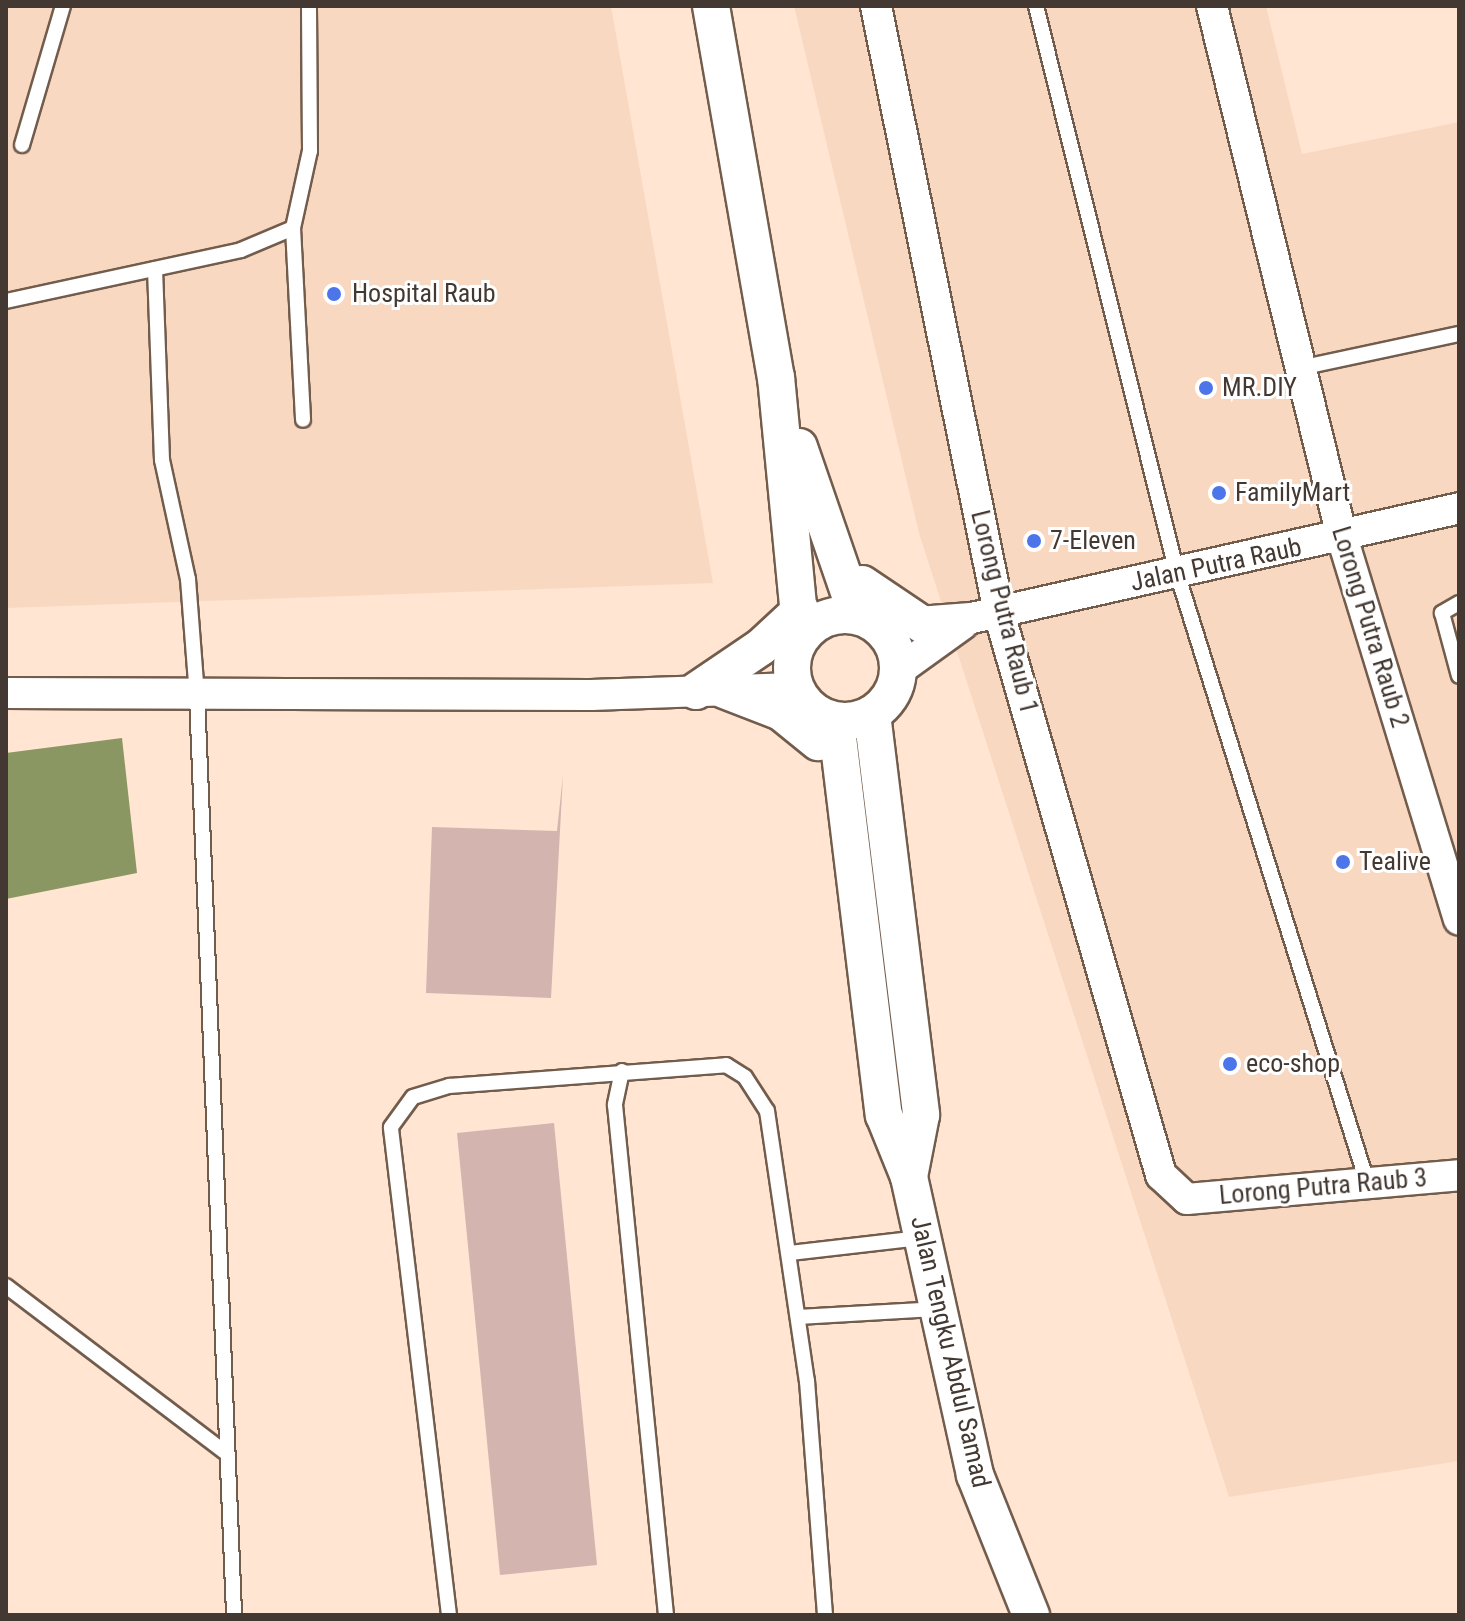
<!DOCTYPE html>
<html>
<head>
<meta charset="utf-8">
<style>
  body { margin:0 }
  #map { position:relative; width:1465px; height:1621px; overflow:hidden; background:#ffe5d2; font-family:"Roboto Condensed",sans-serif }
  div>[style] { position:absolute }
  .built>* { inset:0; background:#f9d8c1 }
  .water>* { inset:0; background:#8b9762 }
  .building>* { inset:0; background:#d4b4af }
  .roads { filter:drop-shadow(2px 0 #725c4c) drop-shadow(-2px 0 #725c4c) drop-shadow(0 2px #725c4c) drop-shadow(0 -2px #725c4c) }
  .service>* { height:14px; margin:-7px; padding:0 7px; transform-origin:7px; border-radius:7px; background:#fff }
  .minor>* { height:30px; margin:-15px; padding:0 15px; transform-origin:15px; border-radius:15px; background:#fff }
  .tertiary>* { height:36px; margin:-18px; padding:0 18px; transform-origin:18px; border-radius:18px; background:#fff }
  .tertiary>.ring { margin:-18px; padding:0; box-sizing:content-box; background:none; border:36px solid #fff; border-radius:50% }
  .dots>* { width:22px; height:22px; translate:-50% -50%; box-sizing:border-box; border:4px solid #fff; border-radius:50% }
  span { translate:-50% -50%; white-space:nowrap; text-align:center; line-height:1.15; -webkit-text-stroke:6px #fff; paint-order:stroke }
  .poi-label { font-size:26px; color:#443932 }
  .left { translate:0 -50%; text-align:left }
  .street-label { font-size:26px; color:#443932 }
  .frame { position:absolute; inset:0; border:8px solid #443932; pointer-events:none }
</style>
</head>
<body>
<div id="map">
  <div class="built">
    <div style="clip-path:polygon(6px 6px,611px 6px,713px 583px,6px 608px)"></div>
    <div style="clip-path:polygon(794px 6px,1266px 6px,1302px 154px,1459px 122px,1459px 1461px,1229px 1497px,919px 533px)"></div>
  </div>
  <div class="water">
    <div style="clip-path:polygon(122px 738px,137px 873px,6px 899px,6px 753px)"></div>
  </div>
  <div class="building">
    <div style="clip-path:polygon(563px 775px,551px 998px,426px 993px,432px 827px,557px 831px)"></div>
    <div style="clip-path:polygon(554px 1123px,597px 1565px,500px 1575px,457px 1133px)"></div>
  </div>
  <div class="roads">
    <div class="service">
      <div style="left:1036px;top:6px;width:584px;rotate:76.04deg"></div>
      <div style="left:1177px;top:573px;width:638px;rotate:72.67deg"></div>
      <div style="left:22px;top:145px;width:145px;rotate:-73.6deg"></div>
      <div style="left:293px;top:228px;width:192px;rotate:87deg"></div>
      <div style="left:155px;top:269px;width:191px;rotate:87.9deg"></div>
      <div style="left:162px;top:460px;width:122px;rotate:77.7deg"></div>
      <div style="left:188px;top:579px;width:117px;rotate:85.6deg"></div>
      <div style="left:197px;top:696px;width:920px;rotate:87.69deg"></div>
      <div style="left:6px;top:301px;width:240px;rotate:-12.2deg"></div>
      <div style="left:241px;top:250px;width:56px;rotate:-22.9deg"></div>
      <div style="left:293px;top:228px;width:79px;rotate:-77.6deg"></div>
      <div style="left:310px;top:151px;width:145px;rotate:-90.4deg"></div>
      <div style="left:1300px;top:368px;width:163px;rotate:-12.1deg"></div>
      <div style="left:1459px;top:603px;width:20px;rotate:150deg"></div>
      <div style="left:1442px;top:613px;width:65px;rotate:74.9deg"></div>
      <div style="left:622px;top:1071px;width:35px;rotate:102deg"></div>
      <div style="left:615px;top:1105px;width:513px;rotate:84.29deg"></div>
      <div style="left:790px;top:1253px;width:131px;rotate:-6.6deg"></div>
      <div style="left:6px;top:1286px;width:275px;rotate:37.2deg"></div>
      <div style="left:798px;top:1317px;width:137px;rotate:-3.3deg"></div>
      <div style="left:449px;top:1615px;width:491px;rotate:-96.8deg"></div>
      <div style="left:391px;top:1127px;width:37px;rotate:-54deg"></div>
      <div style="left:413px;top:1097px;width:38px;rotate:-17deg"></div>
      <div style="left:449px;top:1086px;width:278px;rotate:-4.3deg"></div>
      <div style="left:726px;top:1065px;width:22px;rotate:32deg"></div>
      <div style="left:745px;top:1077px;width:40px;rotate:57.1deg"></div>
      <div style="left:767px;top:1111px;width:273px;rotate:81.6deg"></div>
      <div style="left:807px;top:1381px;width:235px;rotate:85.6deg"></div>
    </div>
    <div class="minor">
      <div style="left:876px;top:6px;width:619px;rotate:78.54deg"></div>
      <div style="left:999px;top:613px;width:585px;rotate:73.92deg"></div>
      <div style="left:1161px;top:1175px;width:35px;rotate:43deg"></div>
      <div style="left:1187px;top:1199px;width:273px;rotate:-5deg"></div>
      <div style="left:1212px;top:6px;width:547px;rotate:76.24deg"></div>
      <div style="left:1342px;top:537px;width:400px;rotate:73deg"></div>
      <div style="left:878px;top:625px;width:94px;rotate:-4.3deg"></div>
      <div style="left:972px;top:618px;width:499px;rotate:-12.7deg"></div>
      <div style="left:899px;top:670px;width:79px;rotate:-35.7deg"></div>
      <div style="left:6px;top:693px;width:585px;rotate:0.2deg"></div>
      <div style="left:591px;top:695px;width:204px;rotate:-2deg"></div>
    </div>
    <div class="tertiary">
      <div style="left:711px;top:6px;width:377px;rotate:80.1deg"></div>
      <div style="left:776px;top:377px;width:261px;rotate:84.5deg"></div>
      <div style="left:799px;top:447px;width:163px;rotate:71deg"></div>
      <div style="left:852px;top:601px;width:19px;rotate:55deg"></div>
      <div style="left:862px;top:584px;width:73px;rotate:33.9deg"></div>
      <div class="ring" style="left:792px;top:615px;width:70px;height:70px"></div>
      <div style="left:724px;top:690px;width:61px;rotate:21.1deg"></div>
      <div style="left:781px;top:712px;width:48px;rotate:39deg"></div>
      <div style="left:696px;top:691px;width:78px;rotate:-34.1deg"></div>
      <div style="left:761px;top:647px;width:54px;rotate:-42.8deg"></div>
      <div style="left:872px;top:714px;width:404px;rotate:83deg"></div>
      <div style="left:921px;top:1115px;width:63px;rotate:101deg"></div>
      <div style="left:836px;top:721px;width:397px;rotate:83.1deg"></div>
      <div style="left:884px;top:1115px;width:67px;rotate:68deg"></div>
      <div style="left:909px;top:1177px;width:305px;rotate:77.5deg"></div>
      <div style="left:975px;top:1475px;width:151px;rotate:68.2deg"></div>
    </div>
  </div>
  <div class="dots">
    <div style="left:334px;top:294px;background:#4b75e8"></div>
    <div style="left:1206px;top:388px;background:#4b75e8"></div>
    <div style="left:1219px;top:493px;background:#4b75e8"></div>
    <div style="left:1034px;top:541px;background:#4b75e8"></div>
    <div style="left:1343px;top:862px;background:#4b75e8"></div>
    <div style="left:1230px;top:1064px;background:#4b75e8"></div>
  </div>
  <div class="poi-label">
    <span class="left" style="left:352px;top:294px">Hospital Raub</span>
    <span class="left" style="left:1222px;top:388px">MR.DIY</span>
    <span class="left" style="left:1235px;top:493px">FamilyMart</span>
    <span class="left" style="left:1050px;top:541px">7-Eleven</span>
    <span class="left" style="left:1359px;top:862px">Tealive</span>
    <span class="left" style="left:1246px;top:1064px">eco-shop</span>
  </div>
  <div class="street-label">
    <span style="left:1216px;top:565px;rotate:-12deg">Jalan Putra Raub</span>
    <span style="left:1004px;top:612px;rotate:76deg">Lorong Putra Raub 1</span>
    <span style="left:1370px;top:627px;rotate:73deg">Lorong Putra Raub 2</span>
    <span style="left:1323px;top:1187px;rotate:-5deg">Lorong Putra Raub 3</span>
    <span style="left:950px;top:1352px;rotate:77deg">Jalan Tengku Abdul Samad</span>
  </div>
  <div class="frame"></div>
</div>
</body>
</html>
